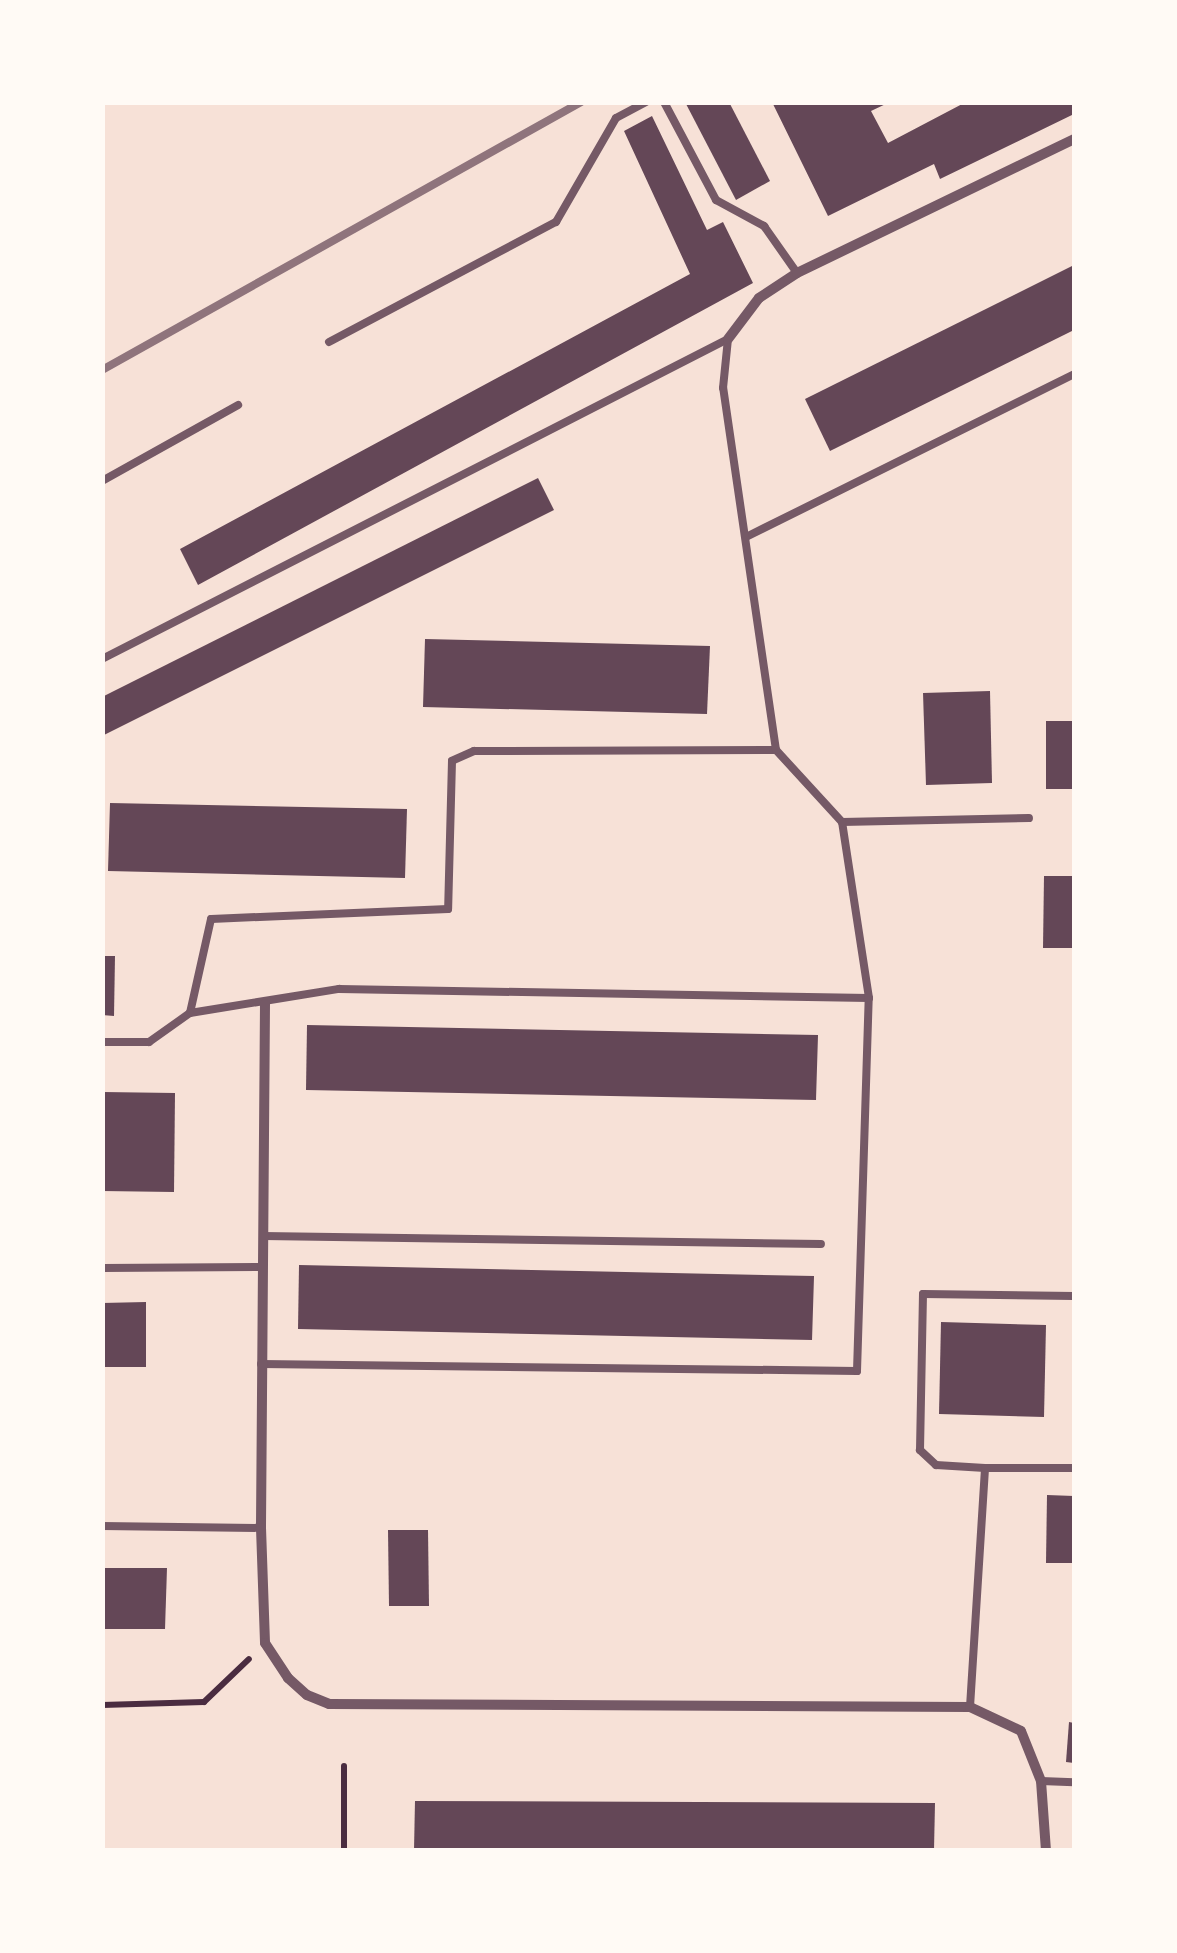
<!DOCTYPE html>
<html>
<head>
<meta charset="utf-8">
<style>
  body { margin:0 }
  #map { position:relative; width:1177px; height:1953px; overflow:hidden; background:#f7e1d7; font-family:"DM Sans",sans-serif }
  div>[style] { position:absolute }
  .building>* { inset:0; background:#644757 }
  .path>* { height:6px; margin:-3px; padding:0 3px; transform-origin:3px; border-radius:3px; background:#4a2c40 }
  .service>* { height:8px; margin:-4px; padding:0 4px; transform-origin:4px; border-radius:4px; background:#755966 }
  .minor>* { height:10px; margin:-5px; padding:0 5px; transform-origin:5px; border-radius:5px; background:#755966 }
  .rail>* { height:8px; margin:-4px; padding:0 4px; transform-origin:4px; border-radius:4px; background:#8f747c }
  span { translate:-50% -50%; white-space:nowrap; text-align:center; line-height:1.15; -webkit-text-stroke:8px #fffaf5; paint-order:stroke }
  .frame { position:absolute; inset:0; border:105px solid #fffaf5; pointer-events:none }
</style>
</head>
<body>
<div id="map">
  <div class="building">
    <div style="clip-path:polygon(685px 102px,729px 102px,770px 181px,736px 200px)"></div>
    <div style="clip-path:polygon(772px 102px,890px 102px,871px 111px,888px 143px,966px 102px,1074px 102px,1074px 114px,940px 179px,934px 164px,828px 216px)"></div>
    <div style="clip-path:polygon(652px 116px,707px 230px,723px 222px,753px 283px,198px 585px,180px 549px,690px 274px,624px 131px)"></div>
    <div style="clip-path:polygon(1074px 265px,1074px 330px,830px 451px,805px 399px)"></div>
    <div style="clip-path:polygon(538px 478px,554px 510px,102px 736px,102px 697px)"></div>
    <div style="clip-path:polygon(425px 639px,710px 646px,707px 714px,423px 707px)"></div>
    <div style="clip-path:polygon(990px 691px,992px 783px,926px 785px,923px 693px)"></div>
    <div style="clip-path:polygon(1046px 721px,1074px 721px,1074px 789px,1046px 789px)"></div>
    <div style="clip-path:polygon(110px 803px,407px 809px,405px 878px,108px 871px)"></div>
    <div style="clip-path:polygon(1044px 876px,1074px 876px,1074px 948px,1043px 948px)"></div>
    <div style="clip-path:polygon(102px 956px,115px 956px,114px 1016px,102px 1015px)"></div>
    <div style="clip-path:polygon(307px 1025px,818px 1035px,816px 1100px,306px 1090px)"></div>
    <div style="clip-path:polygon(103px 1092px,175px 1093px,174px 1192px,102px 1191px)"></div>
    <div style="clip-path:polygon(299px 1265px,814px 1276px,812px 1340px,298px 1329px)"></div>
    <div style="clip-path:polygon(146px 1302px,146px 1367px,102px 1367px,102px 1303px)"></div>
    <div style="clip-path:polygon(941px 1322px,1046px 1325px,1044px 1417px,939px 1414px)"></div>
    <div style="clip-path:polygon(1047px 1495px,1074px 1496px,1074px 1563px,1046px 1563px)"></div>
    <div style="clip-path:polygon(388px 1530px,428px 1530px,429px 1606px,389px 1606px)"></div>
    <div style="clip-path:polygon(102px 1568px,167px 1568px,165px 1629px,102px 1629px)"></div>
    <div style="clip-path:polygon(1069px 1722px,1074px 1723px,1074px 1763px,1066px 1762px)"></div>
    <div style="clip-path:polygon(415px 1801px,935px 1803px,934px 1850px,414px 1850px)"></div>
  </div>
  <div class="path">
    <div style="left:102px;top:1705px;width:102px;rotate:-1.7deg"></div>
    <div style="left:204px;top:1702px;width:62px;rotate:-43.7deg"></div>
    <div style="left:344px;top:1850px;width:84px;rotate:-90deg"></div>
  </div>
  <div class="service">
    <div style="left:664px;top:102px;width:111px;rotate:62deg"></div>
    <div style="left:716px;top:200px;width:55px;rotate:28.4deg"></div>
    <div style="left:764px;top:226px;width:57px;rotate:54.9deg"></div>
    <div style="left:329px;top:342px;width:257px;rotate:-27.9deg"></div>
    <div style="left:556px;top:222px;width:120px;rotate:-60deg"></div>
    <div style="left:616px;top:118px;width:34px;rotate:-28deg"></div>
    <div style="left:102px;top:481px;width:156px;rotate:-29.2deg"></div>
    <div style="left:746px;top:537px;width:366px;rotate:-26.4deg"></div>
    <div style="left:102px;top:659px;width:703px;rotate:-27.08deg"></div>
    <div style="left:776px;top:750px;width:302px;rotate:179.8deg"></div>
    <div style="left:474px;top:751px;width:24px;rotate:156deg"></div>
    <div style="left:452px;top:761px;width:148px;rotate:91.5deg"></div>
    <div style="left:448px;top:909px;width:237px;rotate:177.6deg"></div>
    <div style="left:211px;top:919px;width:96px;rotate:102.6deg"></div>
    <div style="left:190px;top:1013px;width:151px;rotate:-9.2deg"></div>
    <div style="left:339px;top:989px;width:530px;rotate:0.97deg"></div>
    <div style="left:842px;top:822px;width:187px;rotate:-1.2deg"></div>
    <div style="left:102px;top:1042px;width:47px"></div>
    <div style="left:149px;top:1042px;width:50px;rotate:-35.3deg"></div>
    <div style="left:263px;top:1236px;width:558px;rotate:0.82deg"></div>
    <div style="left:102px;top:1268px;width:160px;rotate:-0.4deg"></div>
    <div style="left:261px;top:1364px;width:596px;rotate:0.67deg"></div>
    <div style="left:857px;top:1371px;width:373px;rotate:-88.2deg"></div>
    <div style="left:869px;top:998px;width:178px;rotate:-98.7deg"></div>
    <div style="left:842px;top:822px;width:98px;rotate:-132.5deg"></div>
    <div style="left:776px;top:750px;width:366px;rotate:-98.3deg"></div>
    <div style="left:723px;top:388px;width:49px;rotate:-84.2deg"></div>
    <div style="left:985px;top:1468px;width:49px;rotate:-176.5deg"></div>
    <div style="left:936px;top:1465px;width:22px;rotate:-137deg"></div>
    <div style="left:920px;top:1450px;width:156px;rotate:-88.9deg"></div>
    <div style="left:923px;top:1294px;width:151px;rotate:0.8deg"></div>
    <div style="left:102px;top:1526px;width:159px;rotate:0.7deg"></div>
    <div style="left:970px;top:1707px;width:239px;rotate:-86.4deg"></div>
    <div style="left:985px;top:1468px;width:89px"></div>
    <div style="left:1041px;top:1781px;width:33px;rotate:2deg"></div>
  </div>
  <div class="minor">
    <div style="left:728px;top:339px;width:51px;rotate:-52.9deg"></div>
    <div style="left:759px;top:298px;width:45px;rotate:-33.3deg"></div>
    <div style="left:797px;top:273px;width:308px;rotate:-25.8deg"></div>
    <div style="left:265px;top:1004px;width:524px;rotate:90.44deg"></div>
    <div style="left:261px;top:1528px;width:115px;rotate:88deg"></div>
    <div style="left:265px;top:1643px;width:42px;rotate:56.7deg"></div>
    <div style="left:288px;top:1678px;width:25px;rotate:42deg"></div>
    <div style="left:307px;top:1695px;width:24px;rotate:22deg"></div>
    <div style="left:329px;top:1704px;width:641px;rotate:0.27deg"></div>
    <div style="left:970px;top:1707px;width:56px;rotate:25.2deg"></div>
    <div style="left:1021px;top:1731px;width:54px;rotate:68.2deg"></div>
    <div style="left:1041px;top:1781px;width:69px;rotate:85.9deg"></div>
  </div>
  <div class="rail">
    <div style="left:102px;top:370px;width:549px;rotate:-29.23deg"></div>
  </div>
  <div class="frame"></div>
</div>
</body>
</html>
